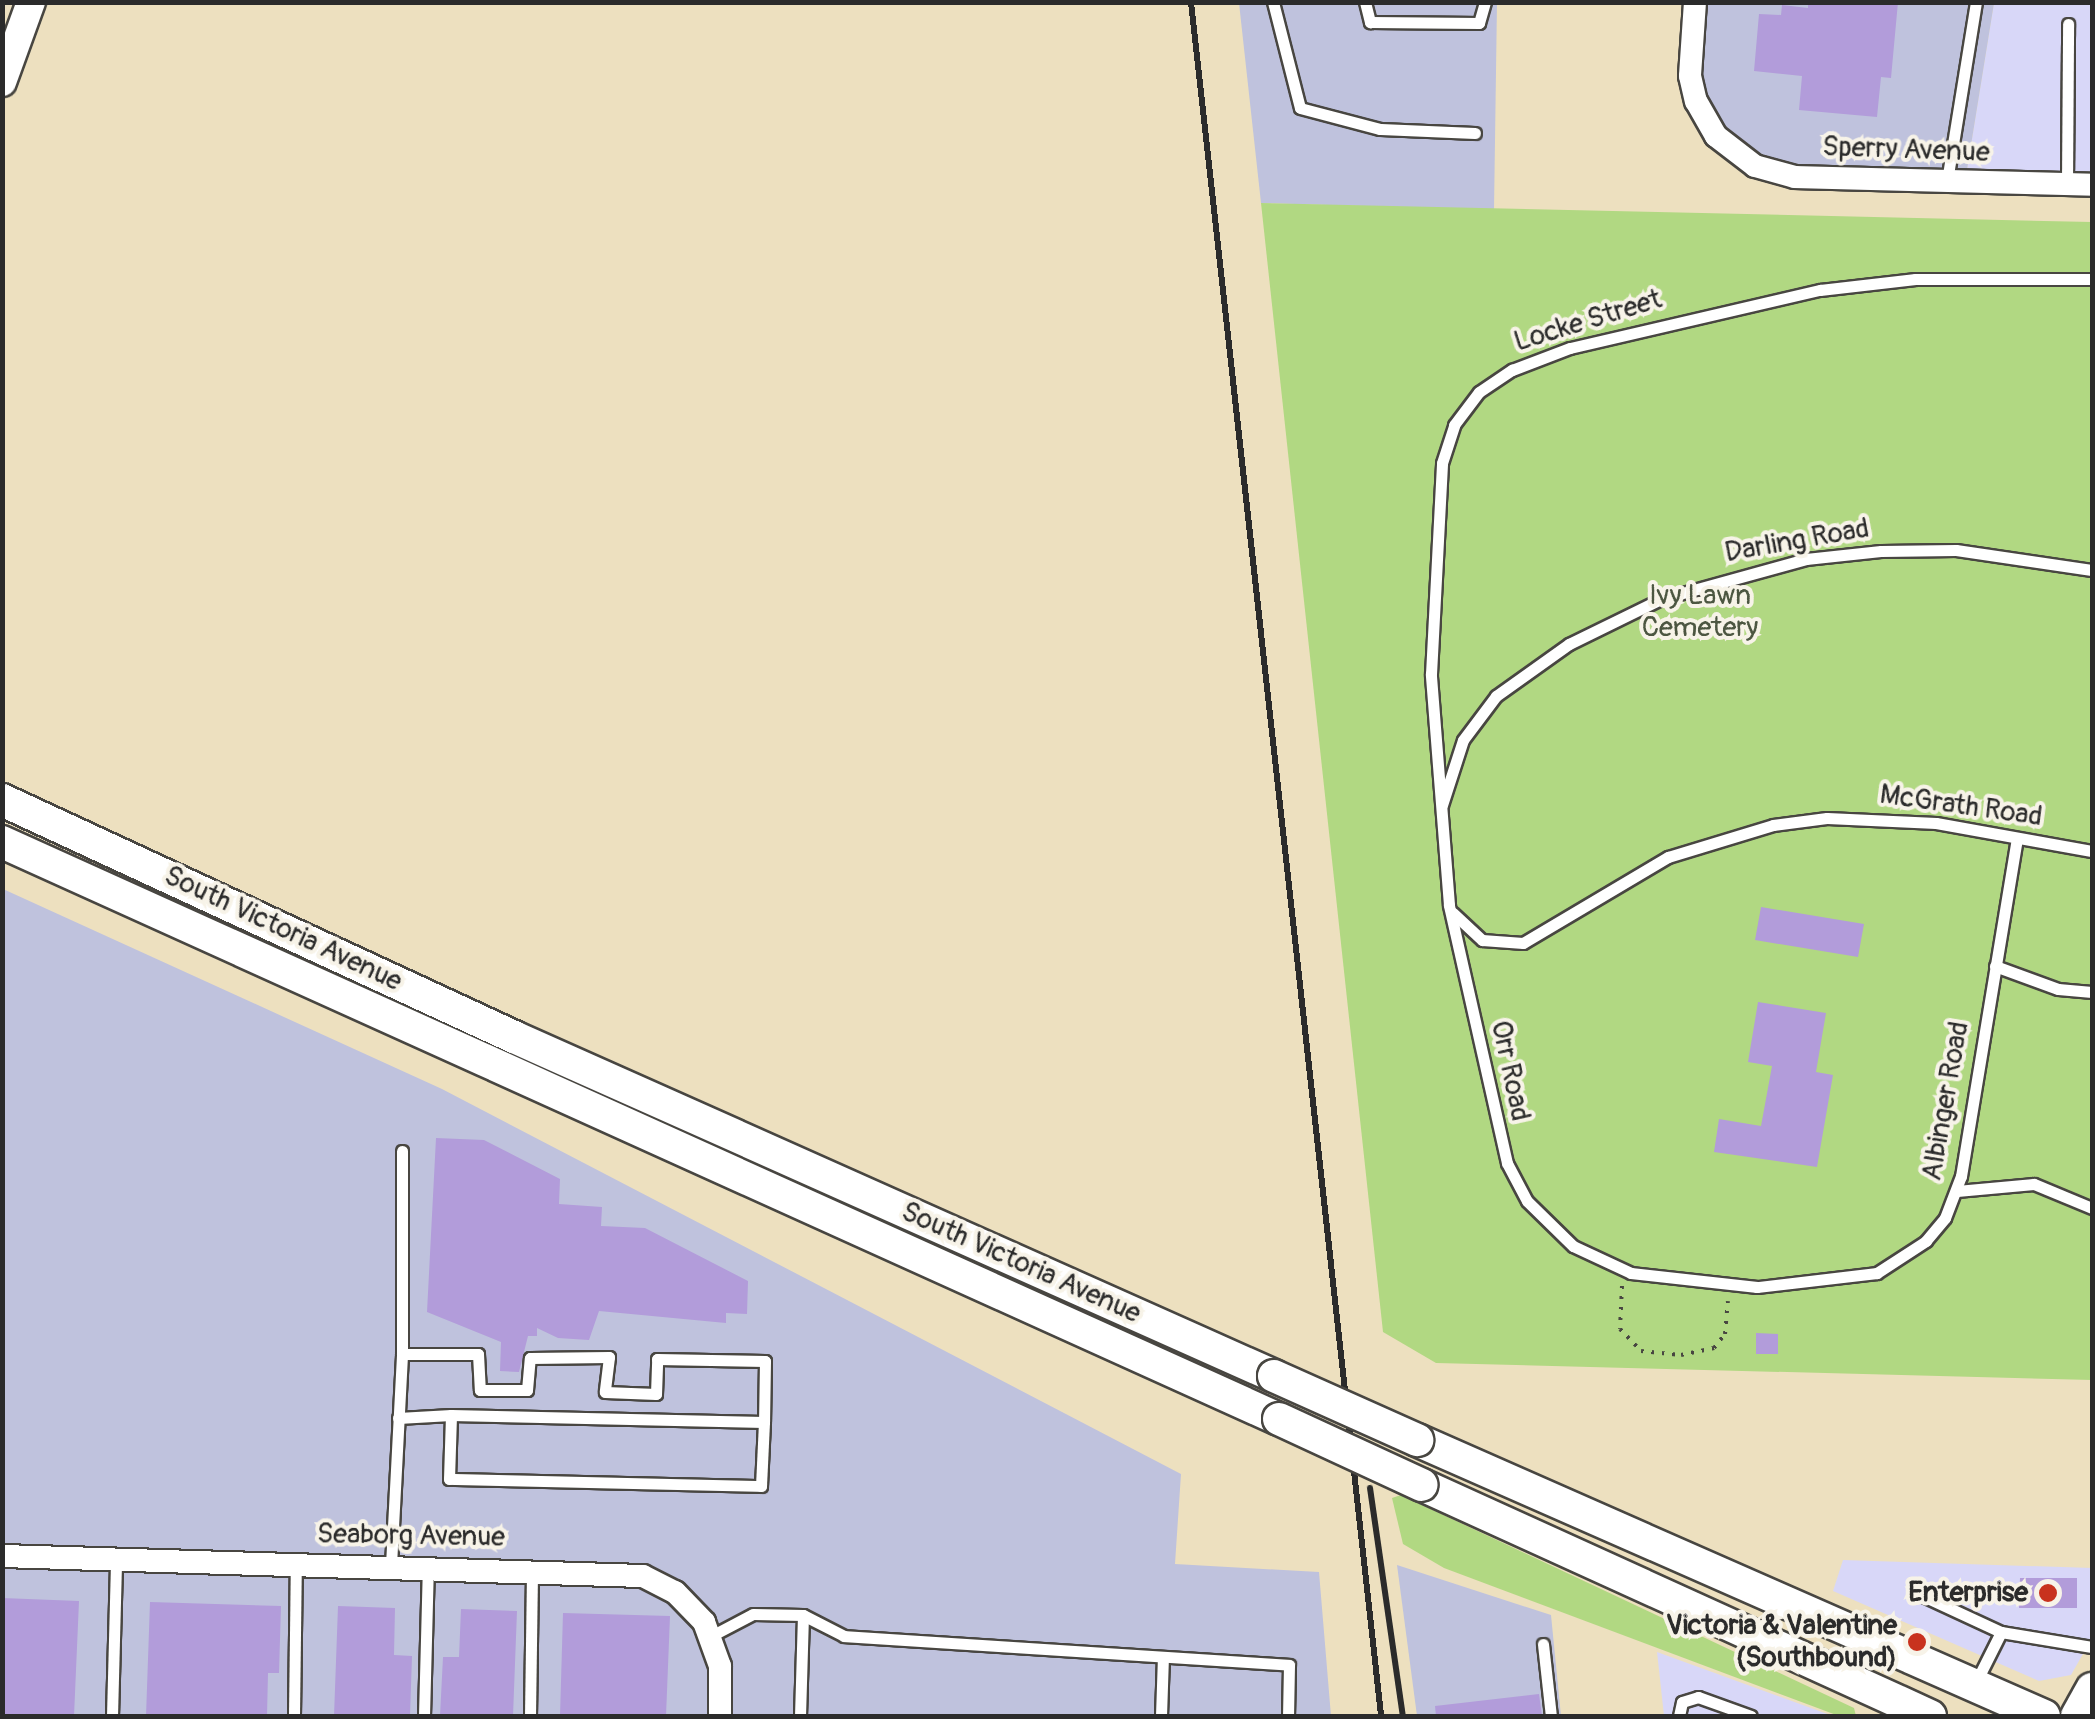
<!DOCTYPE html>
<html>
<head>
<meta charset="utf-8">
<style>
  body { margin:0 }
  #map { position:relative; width:2095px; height:1719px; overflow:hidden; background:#ede0bf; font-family:Pangolin,sans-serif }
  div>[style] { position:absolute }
  .built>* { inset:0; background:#d8d7f8 }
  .industrial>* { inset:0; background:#bfc2dd }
  .green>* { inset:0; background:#b1d882 }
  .building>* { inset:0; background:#b29cda }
  .path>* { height:4px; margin-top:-2px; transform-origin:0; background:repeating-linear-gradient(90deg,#484641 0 2.5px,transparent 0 10.5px) }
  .roads { filter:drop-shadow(2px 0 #484641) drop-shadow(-2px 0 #484641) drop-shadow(0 2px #484641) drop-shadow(0 -2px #484641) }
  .service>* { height:11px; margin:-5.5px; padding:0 5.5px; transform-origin:5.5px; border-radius:5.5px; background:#fff }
  .minor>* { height:22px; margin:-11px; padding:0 11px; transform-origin:11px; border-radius:11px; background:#fff }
  .tertiary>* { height:28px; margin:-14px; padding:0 14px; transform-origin:14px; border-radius:14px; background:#fff }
  .secondary>* { height:32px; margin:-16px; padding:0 16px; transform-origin:16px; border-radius:16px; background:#fff }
  .rail>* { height:6px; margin:-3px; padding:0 3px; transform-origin:3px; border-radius:3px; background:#2b2b2b }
  .bridges { filter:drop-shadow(2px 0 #484641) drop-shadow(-2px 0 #484641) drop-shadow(0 2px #484641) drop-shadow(0 -2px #484641) }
  .secondary-bridge>* { height:32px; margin:-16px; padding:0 16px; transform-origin:16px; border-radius:16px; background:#fff }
  .dots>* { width:28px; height:28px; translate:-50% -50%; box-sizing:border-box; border:5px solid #f7f3e8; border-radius:50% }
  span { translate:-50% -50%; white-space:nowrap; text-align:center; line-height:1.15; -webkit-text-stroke:8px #f7f3e8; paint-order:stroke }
  .street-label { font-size:28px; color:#2b2b2b }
  .park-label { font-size:28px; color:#4c5641 }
  .poi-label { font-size:28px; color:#2b2b2b; font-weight:700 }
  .right { translate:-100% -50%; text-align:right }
  .frame { position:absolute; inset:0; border:5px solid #2b2b2b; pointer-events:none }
</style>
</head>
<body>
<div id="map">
  <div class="built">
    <div style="clip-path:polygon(1994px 3px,2092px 3px,2092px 185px,1965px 182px)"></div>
    <div style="clip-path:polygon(1843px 1560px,2092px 1568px,2092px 1638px,2071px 1675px,2039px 1681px,1833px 1591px)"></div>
    <div style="clip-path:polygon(1657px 1652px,1833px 1716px,1664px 1716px)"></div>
  </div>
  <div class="industrial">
    <div style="clip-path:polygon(1239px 3px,1497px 3px,1494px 210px,1261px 203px)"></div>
    <div style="clip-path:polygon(1695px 3px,1994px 3px,1965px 182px,1795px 177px,1725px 145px,1690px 61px)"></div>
    <div style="clip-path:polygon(3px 889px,442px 1089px,1181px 1474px,1175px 1564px,1319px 1572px,1331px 1716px,3px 1716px)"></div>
    <div style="clip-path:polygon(1397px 1565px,1551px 1615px,1561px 1716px,1417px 1716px)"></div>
  </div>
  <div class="green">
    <div style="clip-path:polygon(1261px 203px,2092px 222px,2092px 1380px,1436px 1363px,1383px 1332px)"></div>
    <div style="clip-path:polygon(1401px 1495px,1854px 1708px,1856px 1716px,1839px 1716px,1444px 1568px,1403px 1544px,1392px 1498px)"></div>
  </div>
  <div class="building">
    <div style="clip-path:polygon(1808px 2px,1898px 2px,1891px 78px,1881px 77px,1877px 117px,1799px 110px,1802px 76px,1754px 71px,1759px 14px,1781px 15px,1782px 5px,1808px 8px)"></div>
    <div style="clip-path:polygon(1761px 907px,1864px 924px,1858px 957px,1755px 940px)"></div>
    <div style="clip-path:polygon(1758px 1002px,1826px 1013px,1816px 1072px,1833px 1075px,1817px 1167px,1714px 1152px,1719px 1119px,1761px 1126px,1772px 1066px,1748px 1062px)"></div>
    <div style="clip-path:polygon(436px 1138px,484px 1140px,560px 1179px,559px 1204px,602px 1207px,601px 1226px,645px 1228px,748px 1281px,747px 1314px,726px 1313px,726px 1323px,599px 1311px,589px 1340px,558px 1338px,537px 1328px,537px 1336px,528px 1336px,519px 1372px,500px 1371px,501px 1342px,427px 1312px)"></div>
    <div style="clip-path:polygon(1756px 1333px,1778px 1334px,1778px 1354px,1756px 1354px)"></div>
    <div style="clip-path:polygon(2020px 1578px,2077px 1578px,2077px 1608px,2019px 1608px)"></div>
    <div style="clip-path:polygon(2px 1598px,79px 1601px,74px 1716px,2px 1716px)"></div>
    <div style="clip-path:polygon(150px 1602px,281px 1606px,279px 1673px,268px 1673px,267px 1716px,146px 1716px)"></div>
    <div style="clip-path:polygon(338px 1606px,395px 1608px,394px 1655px,412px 1656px,410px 1716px,334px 1716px)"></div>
    <div style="clip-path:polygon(461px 1609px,517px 1611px,513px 1716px,440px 1716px,443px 1657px,459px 1657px)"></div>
    <div style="clip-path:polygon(563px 1613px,670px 1616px,666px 1716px,560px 1716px)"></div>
    <div style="clip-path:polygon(1539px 1694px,1542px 1716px,1436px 1716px,1435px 1706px)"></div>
  </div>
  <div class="path">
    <div style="left:1622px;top:1286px;width:43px;rotate:92.7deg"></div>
    <div style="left:1620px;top:1329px;width:30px;rotate:46deg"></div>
    <div style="left:1641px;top:1351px;width:40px;rotate:5.7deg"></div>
    <div style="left:1681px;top:1355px;width:34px;rotate:-12deg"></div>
    <div style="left:1714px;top:1348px;width:18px;rotate:-52deg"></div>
    <div style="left:1725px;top:1334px;width:33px;rotate:-85deg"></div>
  </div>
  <div class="roads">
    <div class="service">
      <div style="left:1273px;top:2px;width:109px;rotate:75.7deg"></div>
      <div style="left:1300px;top:108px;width:83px;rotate:14.7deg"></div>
      <div style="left:1380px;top:129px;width:95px;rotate:2.4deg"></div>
      <div style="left:1365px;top:2px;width:21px;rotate:76deg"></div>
      <div style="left:1370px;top:22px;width:109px;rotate:0.5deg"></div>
      <div style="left:1479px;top:23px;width:22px;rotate:-74deg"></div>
      <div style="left:1947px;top:181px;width:181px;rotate:-80.8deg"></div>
      <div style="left:2067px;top:184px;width:160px;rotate:-89.6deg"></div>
      <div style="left:1442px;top:805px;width:68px;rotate:-72.1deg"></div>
      <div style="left:1463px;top:740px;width:55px;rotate:-53.1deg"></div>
      <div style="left:1496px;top:696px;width:90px;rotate:-35.5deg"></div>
      <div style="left:1569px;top:644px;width:102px;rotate:-26.1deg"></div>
      <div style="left:1661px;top:599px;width:150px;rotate:-15.4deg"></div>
      <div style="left:1806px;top:559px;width:75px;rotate:-6.1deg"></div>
      <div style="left:1881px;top:551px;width:75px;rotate:-0.8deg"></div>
      <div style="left:1956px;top:550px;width:137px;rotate:8.4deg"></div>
      <div style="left:2017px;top:838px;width:343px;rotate:99.4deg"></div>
      <div style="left:1961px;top:1176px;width:45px;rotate:110.9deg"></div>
      <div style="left:1945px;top:1218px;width:30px;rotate:130deg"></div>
      <div style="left:1926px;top:1241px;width:59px;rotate:146.9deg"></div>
      <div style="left:1877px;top:1273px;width:121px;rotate:173.3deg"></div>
      <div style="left:1757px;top:1287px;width:127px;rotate:-173.7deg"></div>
      <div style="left:1631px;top:1273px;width:64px;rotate:-155deg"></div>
      <div style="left:1573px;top:1246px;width:64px;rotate:-135.6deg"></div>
      <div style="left:1527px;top:1201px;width:43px;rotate:-117.8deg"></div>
      <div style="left:1507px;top:1163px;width:264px;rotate:-102.7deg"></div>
      <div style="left:1449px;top:905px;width:232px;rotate:-94.5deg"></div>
      <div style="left:1431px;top:674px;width:211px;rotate:-87deg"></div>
      <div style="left:1442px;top:463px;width:40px;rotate:-72deg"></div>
      <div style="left:1454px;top:425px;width:41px;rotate:-52.9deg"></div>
      <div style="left:1479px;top:392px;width:40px;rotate:-34deg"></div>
      <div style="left:1512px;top:370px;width:62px;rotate:-20.8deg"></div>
      <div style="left:1570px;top:348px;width:257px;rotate:-13.1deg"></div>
      <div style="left:1820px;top:290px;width:96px;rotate:-6.6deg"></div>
      <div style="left:1915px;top:279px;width:177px"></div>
      <div style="left:1453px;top:913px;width:40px;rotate:43deg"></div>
      <div style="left:1482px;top:940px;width:41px;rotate:4.2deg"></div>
      <div style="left:1523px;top:943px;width:169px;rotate:-30.7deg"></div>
      <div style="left:1668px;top:857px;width:110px;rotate:-16.9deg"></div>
      <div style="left:1773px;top:825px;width:54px;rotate:-7.4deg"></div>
      <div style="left:1827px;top:818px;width:109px;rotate:2.6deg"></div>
      <div style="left:1936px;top:823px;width:158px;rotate:10.2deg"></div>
      <div style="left:1995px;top:966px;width:67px;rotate:20.1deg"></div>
      <div style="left:2058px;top:989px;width:34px;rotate:5deg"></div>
      <div style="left:1957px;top:1191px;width:77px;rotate:-5.2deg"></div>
      <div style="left:2034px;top:1184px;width:63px;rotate:22.5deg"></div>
      <div style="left:402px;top:1354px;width:76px"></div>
      <div style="left:478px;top:1354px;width:36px;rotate:87deg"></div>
      <div style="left:480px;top:1390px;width:47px"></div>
      <div style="left:527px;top:1390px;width:32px;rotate:-85deg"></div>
      <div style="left:530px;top:1358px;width:79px;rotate:-0.7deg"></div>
      <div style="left:609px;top:1357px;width:35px;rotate:97deg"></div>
      <div style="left:605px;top:1392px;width:51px;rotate:2.2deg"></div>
      <div style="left:656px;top:1394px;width:35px;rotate:-88deg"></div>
      <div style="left:657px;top:1359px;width:108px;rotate:1.1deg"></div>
      <div style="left:765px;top:1361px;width:61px;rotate:90.9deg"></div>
      <div style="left:398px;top:1418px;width:53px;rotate:-3.2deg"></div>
      <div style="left:451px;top:1415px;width:313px;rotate:1.3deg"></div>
      <div style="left:764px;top:1422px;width:64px;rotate:92.7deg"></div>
      <div style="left:761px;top:1486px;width:312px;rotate:-178.7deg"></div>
      <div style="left:449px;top:1479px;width:64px;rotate:-88.2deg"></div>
      <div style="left:391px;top:1565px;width:211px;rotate:-87deg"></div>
      <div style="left:402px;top:1354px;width:203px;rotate:-90deg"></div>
      <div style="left:1921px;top:1595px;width:88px;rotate:24.8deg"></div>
      <div style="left:711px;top:1636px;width:47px;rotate:-27.6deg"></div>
      <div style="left:753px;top:1614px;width:50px;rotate:1.1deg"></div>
      <div style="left:803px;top:1615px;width:46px;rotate:27.1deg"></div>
      <div style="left:844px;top:1636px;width:446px;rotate:3.7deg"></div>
      <div style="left:1289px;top:1665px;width:51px;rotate:91.1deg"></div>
      <div style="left:1543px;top:1644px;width:72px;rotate:83.7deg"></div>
      <div style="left:1976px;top:1682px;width:56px;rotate:-63.4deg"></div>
      <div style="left:2001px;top:1632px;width:92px;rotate:9.4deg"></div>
      <div style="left:112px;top:1716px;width:157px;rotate:-88.5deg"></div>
      <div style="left:294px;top:1716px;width:153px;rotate:-89.3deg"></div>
      <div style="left:424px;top:1716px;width:150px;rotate:-88.5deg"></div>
      <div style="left:530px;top:1716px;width:145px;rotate:-89.2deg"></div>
      <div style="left:800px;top:1716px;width:101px;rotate:-88.3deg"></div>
      <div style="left:1161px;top:1716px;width:59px;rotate:-88.1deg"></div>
      <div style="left:1679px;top:1716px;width:14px;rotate:-78deg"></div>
      <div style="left:1682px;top:1702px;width:17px;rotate:-17deg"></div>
      <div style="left:1698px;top:1697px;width:56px;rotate:19.7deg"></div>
    </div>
    <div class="minor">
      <div style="left:1695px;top:2px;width:74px;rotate:93.9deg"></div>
      <div style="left:1690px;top:76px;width:26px;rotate:77deg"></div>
      <div style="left:1696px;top:101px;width:40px;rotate:60.3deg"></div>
      <div style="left:1716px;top:136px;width:49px;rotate:37.6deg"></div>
      <div style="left:1755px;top:166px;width:41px;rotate:15.4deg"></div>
      <div style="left:1795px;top:177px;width:297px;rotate:1.5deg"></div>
      <div style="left:2px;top:1556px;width:641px;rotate:1.79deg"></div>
      <div style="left:643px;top:1576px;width:36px;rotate:27deg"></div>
      <div style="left:675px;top:1592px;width:42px;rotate:46deg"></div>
      <div style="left:704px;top:1622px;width:47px;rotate:70deg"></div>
      <div style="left:720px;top:1666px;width:50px;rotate:90deg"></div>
    </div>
    <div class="tertiary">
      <div style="left:2px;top:82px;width:85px;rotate:-70.1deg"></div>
    </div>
    <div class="secondary">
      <div style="left:2px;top:800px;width:564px;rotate:24.84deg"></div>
      <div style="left:514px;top:1037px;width:832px;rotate:24.04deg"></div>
      <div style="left:2px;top:842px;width:1401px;rotate:24.32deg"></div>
      <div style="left:1417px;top:1440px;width:685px;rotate:23.76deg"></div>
      <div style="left:1422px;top:1485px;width:558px;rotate:24.45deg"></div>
      <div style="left:2077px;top:1716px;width:31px;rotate:-61deg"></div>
    </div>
  </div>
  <div class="rail">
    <div style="left:1191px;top:2px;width:1724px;rotate:83.67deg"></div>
    <div style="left:1370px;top:1488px;width:230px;rotate:81.8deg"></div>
  </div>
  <div class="bridges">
    <div class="secondary-bridge">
      <div style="left:1274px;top:1376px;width:157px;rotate:24.1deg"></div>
      <div style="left:1279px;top:1419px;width:157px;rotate:24.8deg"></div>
    </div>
  </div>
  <div class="dots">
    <div style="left:2048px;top:1593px;background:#c8321e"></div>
    <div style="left:1917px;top:1642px;background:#c8321e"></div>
  </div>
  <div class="street-label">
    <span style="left:1906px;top:150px;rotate:2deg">Sperry Avenue</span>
    <span style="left:1588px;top:321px;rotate:-17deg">Locke Street</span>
    <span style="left:1797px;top:541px;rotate:-10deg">Darling Road</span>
    <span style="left:1961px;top:806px;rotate:8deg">McGrath Road</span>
    <span style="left:283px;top:929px;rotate:25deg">South Victoria Avenue</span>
    <span style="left:1510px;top:1071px;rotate:78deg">Orr Road</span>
    <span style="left:1946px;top:1101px;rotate:-80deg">Albinger Road</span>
    <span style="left:1021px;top:1263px;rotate:24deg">South Victoria Avenue</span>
    <span style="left:411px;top:1536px;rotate:1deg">Seaborg Avenue</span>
  </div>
  <div class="park-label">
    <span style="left:1700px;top:612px">Ivy Lawn<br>Cemetery</span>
  </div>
  <div class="poi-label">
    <span class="right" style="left:2028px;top:1593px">Enterprise</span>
    <span class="right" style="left:1897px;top:1642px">Victoria &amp; Valentine<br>(Southbound)</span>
  </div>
  <div class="frame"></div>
</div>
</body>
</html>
